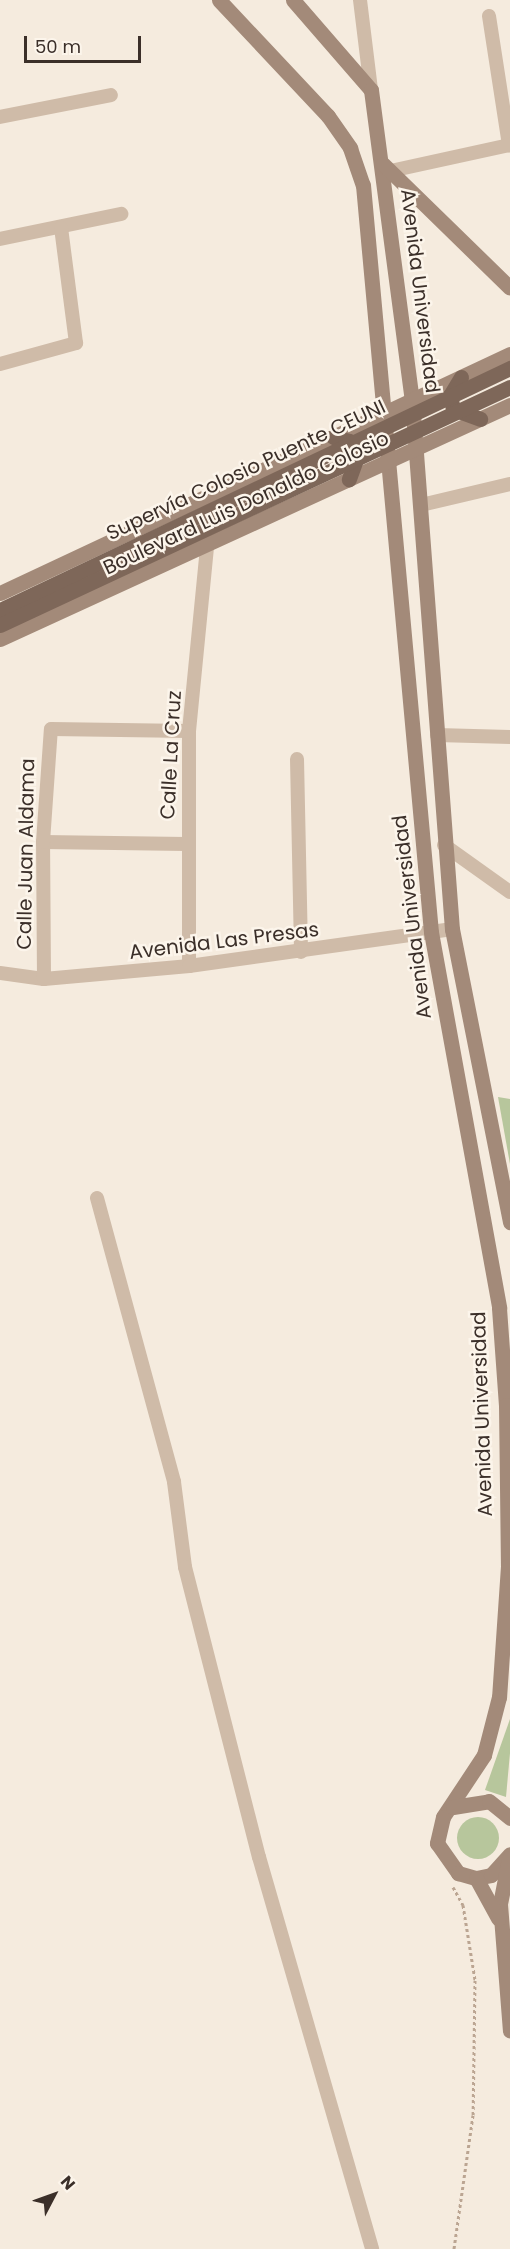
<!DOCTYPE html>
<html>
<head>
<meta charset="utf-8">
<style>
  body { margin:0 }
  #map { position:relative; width:510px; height:2249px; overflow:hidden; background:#f5ebde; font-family:Poppins,sans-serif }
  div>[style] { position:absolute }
  .green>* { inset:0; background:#b7c69c }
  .round { border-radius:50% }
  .path>* { height:3px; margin-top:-1.5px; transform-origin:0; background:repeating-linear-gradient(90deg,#bba592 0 3px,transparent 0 6px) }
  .street>* { height:14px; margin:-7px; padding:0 7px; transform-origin:7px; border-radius:7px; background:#cfbba8 }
  .secondary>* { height:15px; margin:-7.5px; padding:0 7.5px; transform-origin:7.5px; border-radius:7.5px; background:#a38a79 }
  .primary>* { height:15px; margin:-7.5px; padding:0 7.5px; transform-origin:7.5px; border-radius:7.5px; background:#7e6759 }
  .primary-bridge>* { height:15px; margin:-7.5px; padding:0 7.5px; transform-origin:7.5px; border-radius:7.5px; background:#7e6759 }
  span { translate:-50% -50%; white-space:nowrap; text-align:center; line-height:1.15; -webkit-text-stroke:5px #fcf5eb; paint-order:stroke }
  .street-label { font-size:20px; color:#3b2f29 }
  .north { position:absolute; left:24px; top:2165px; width:60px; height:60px; -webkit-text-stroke:4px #fcf5eb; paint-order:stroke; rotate:49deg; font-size:16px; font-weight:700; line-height:24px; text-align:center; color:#3b2f29 }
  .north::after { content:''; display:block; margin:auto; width:21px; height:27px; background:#3b2f29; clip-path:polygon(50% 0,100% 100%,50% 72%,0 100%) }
  .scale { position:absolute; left:24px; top:36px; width:117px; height:27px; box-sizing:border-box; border:3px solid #3b2f29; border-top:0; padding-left:8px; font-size:18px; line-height:21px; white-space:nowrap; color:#3b2f29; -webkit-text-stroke:4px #fcf5eb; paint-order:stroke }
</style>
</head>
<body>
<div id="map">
  <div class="green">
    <div style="clip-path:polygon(498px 1097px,510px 1099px,510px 1164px)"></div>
    <div style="clip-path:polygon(510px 1719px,510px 1753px,506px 1797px,485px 1790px)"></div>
    <div class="round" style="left:457px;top:1817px;width:42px;height:42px"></div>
  </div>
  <div class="path">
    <div style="left:453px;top:1887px;width:21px;rotate:61deg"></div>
    <div style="left:463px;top:1905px;width:76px;rotate:80.9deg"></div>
    <div style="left:475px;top:1980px;width:135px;rotate:90.8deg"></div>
    <div style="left:473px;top:2115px;width:135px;rotate:98.1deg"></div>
  </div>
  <div class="street">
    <div style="left:360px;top:0;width:91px;rotate:83deg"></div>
    <div style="left:489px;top:16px;width:131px;rotate:81.2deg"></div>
    <div style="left:0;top:117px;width:113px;rotate:-11.2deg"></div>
    <div style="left:395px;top:170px;width:118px;rotate:-12.3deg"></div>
    <div style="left:0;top:239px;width:124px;rotate:-11.7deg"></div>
    <div style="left:0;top:364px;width:79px;rotate:-15.4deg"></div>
    <div style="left:76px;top:343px;width:116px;rotate:-97.4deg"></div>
    <div style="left:421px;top:505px;width:91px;rotate:-13.3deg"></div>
    <div style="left:437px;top:735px;width:73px;rotate:1.6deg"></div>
    <div style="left:297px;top:759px;width:193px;rotate:88.8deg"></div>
    <div style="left:43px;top:842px;width:143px;rotate:0.8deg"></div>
    <div style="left:444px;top:845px;width:81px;rotate:35.5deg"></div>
    <div style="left:189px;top:966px;width:235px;rotate:-90deg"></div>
    <div style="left:189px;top:731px;width:185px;rotate:-84.4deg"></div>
    <div style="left:0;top:973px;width:44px;rotate:7.8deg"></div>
    <div style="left:44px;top:979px;width:146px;rotate:-5.1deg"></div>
    <div style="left:189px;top:966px;width:266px;rotate:-8deg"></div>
    <div style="left:44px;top:979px;width:137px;rotate:-90.4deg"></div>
    <div style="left:43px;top:842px;width:113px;rotate:-86deg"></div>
    <div style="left:51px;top:729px;width:138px;rotate:0.8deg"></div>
    <div style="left:97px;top:1198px;width:294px;rotate:74.8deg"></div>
    <div style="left:174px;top:1482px;width:86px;rotate:82.6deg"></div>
    <div style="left:185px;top:1567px;width:299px;rotate:75.7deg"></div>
    <div style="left:259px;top:1857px;width:408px;rotate:73.9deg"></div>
  </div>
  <div class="secondary">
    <div style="left:219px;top:0;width:159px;rotate:46.8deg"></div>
    <div style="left:328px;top:116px;width:39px;rotate:55deg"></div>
    <div style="left:350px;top:148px;width:39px;rotate:71deg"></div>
    <div style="left:363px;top:185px;width:750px;rotate:84.8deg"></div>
    <div style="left:431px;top:932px;width:382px;rotate:79.7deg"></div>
    <div style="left:499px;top:1308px;width:97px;rotate:85.9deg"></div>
    <div style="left:506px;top:1405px;width:161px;rotate:89.3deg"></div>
    <div style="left:508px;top:1566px;width:131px;rotate:93.9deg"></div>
    <div style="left:499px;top:1697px;width:60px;rotate:104.5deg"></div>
    <div style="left:484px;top:1755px;width:74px;rotate:123.5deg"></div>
    <div style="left:443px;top:1817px;width:27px;rotate:103deg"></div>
    <div style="left:437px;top:1843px;width:37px;rotate:55deg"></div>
    <div style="left:458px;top:1873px;width:19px;rotate:16deg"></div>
    <div style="left:476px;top:1878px;width:15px;rotate:-11deg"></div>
    <div style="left:491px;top:1875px;width:28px;rotate:-48deg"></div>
    <div style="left:293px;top:0;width:119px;rotate:49.1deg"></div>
    <div style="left:371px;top:90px;width:313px;rotate:82.5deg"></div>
    <div style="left:412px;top:400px;width:531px;rotate:85.68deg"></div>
    <div style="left:452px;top:929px;width:299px;rotate:78.8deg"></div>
    <div style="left:383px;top:164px;width:177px;rotate:44.3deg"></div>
    <div style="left:0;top:593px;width:563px;rotate:-25.11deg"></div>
    <div style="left:0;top:639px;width:561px;rotate:-24.65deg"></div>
    <div style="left:453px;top:1807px;width:36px;rotate:-9deg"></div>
    <div style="left:489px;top:1801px;width:27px;rotate:39deg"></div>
    <div style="left:509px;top:1858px;width:47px;rotate:101.1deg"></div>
    <div style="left:500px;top:1904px;width:127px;rotate:85.5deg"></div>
    <div style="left:476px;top:1878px;width:46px;rotate:61.2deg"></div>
  </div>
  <div class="primary">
    <div style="left:461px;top:377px;width:21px;rotate:121deg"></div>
    <div style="left:450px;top:395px;width:14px;rotate:78deg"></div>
    <div style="left:453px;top:409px;width:29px;rotate:20deg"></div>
    <div style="left:333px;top:437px;width:16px;rotate:14deg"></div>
    <div style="left:349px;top:441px;width:16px;rotate:55deg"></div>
    <div style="left:358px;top:454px;width:27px;rotate:110deg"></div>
  </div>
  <div class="primary-bridge">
    <div style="left:0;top:610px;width:565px;rotate:-25.38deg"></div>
    <div style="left:0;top:625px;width:563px;rotate:-25.02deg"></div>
  </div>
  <div class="street-label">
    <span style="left:420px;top:291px;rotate:83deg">Avenida Universidad</span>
    <span style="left:246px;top:470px;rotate:-25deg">Supervía Colosio Puente CEUNI</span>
    <span style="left:246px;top:503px;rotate:-25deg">Boulevard Luis Donaldo Colosio</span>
    <span style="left:171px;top:755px;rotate:-87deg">Calle La Cruz</span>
    <span style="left:26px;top:854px;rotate:-89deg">Calle Juan Aldama</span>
    <span style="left:412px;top:917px;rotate:-97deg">Avenida Universidad</span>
    <span style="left:224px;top:941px;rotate:-7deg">Avenida Las Presas</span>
    <span style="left:482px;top:1414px;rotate:-92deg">Avenida Universidad</span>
  </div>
  <div class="north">N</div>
  <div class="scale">50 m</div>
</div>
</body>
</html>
